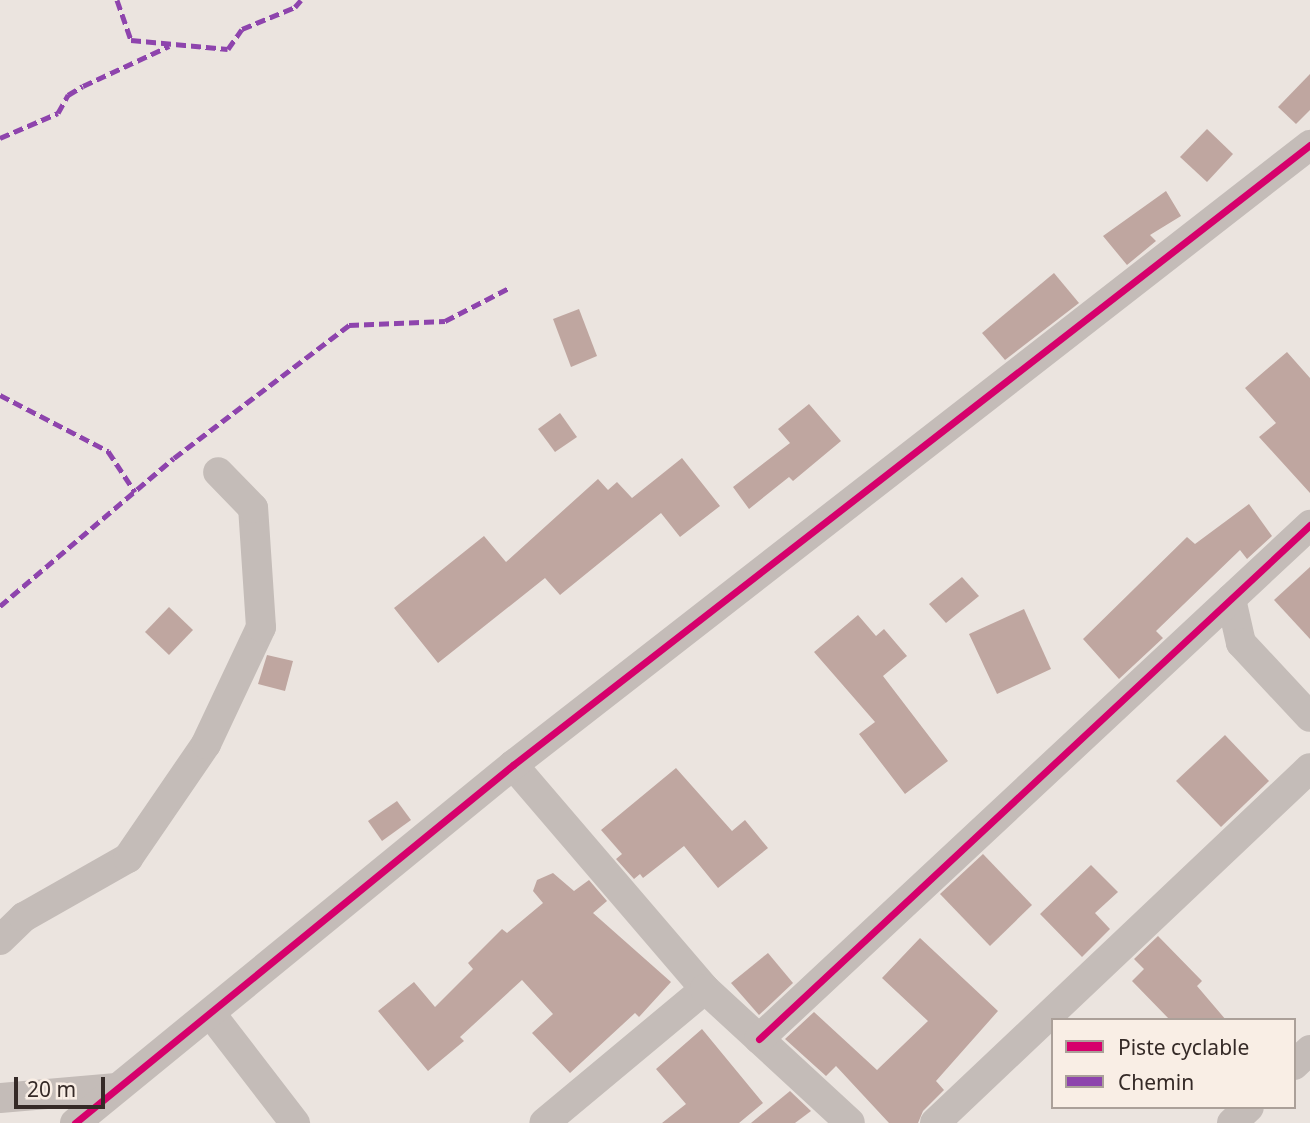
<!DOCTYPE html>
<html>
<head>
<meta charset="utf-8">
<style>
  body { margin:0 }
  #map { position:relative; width:1310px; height:1123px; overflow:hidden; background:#ebe4df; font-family:"Noto Sans",sans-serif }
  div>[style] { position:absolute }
  .building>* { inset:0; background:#bfa6a0 }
  .minor>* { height:30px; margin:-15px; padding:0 15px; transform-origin:15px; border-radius:15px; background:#c4bcb8 }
  .quiet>* { height:5px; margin-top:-2.5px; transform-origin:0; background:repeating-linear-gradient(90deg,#8e44ad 0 10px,transparent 0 15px) }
  .cycleway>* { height:7px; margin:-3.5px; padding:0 3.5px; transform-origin:3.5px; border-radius:3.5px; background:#d6006c }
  span { translate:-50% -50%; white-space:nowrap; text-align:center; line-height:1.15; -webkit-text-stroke:5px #f9eee5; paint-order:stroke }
  .legend { position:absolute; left:1051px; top:1018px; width:245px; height:91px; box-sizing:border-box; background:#f9eee5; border:2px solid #aba099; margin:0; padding:9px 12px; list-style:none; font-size:21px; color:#352a27 }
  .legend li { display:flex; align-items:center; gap:14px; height:35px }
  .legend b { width:35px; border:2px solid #aba099 }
  .scale { position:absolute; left:14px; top:1077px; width:91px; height:32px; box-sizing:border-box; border:4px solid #352a27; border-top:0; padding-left:9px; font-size:21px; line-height:24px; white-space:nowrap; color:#352a27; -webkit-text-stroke:5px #f9eee5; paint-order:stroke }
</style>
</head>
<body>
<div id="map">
  <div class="building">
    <div style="clip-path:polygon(1310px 74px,1310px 110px,1296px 124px,1278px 107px)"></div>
    <div style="clip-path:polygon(1207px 129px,1233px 154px,1207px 182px,1180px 157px)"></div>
    <div style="clip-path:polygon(1166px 191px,1181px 216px,1150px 235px,1156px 241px,1127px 265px,1103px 236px)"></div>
    <div style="clip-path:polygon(1054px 273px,1079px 303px,1005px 360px,982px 333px)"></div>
    <div style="clip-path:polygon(579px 309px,597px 356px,571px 367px,553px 319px)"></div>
    <div style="clip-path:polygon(1287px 352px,1310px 378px,1310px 493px,1259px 437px,1276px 423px,1245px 388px)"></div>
    <div style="clip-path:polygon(809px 404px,841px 441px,793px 481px,789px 477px,749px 509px,733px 487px,790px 443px,778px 429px)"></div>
    <div style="clip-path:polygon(560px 413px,577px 437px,555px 452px,538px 429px)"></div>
    <div style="clip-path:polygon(682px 458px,720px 506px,680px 537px,661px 513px,560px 595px,545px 578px,438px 663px,394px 608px,484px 536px,506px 562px,598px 479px,608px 490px,617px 482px,632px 498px)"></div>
    <div style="clip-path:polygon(1249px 504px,1272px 536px,1247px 559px,1240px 550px,1156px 631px,1163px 638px,1119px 679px,1083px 639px,1187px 537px,1195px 544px)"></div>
    <div style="clip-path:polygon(1310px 567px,1310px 639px,1274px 600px)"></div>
    <div style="clip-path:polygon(962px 577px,979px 596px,946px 623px,929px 604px)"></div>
    <div style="clip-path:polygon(169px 607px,193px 630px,169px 655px,145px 632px)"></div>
    <div style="clip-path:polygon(1024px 609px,1051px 669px,997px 694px,969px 634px)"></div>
    <div style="clip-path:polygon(858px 615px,876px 636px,884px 629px,907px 656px,883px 676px,948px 761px,905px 794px,859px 734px,875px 722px,814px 652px)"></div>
    <div style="clip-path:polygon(267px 655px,293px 661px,285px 691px,258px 684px)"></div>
    <div style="clip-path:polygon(1225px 735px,1269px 781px,1221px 827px,1176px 781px)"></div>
    <div style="clip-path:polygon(676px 768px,732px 831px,745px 820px,768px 848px,718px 888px,684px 846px,643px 878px,640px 874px,634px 879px,616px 859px,622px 854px,601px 830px)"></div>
    <div style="clip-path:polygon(397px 801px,411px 820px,382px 841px,368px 821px)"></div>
    <div style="clip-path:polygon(983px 854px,1032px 905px,990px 946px,940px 894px)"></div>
    <div style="clip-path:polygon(1091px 865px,1118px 892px,1095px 913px,1110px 929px,1082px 957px,1040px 914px)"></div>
    <div style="clip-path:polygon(553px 873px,574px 891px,589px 880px,607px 901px,593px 913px,671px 982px,639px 1017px,635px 1013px,570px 1073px,532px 1033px,553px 1014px,522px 980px,460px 1037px,464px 1041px,428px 1071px,378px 1011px,414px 982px,435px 1007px,473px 969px,468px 963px,502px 929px,507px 933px,543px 903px,533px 891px,537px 880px)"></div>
    <div style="clip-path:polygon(1158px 936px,1202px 981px,1197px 986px,1226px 1020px,1170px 1020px,1132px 981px,1144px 969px,1134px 959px)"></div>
    <div style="clip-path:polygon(920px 938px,998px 1011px,936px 1081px,944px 1090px,923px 1111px,918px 1123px,889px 1123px,836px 1066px,826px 1076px,785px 1039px,814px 1012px,877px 1070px,928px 1021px,882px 978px)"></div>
    <div style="clip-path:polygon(768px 953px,793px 983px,759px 1015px,731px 983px)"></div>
    <div style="clip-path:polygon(702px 1029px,763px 1103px,739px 1123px,662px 1123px,686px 1104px,656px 1069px)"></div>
    <div style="clip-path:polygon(790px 1091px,811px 1111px,795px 1123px,751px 1123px)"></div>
  </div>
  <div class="minor">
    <div style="left:1231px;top:599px;width:45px;rotate:77.2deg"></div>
    <div style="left:1241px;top:643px;width:101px;rotate:47deg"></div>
    <div style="left:513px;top:765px;width:295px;rotate:49.4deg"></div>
    <div style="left:705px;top:989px;width:209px;rotate:140.2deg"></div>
    <div style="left:0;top:940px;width:33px;rotate:-44deg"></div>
    <div style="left:24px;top:917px;width:120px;rotate:-29.6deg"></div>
    <div style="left:128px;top:858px;width:138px;rotate:-55.6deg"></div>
    <div style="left:206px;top:744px;width:129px;rotate:-64.8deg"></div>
    <div style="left:261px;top:627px;width:119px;rotate:-93.8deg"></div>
    <div style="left:253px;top:508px;width:50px;rotate:-134.2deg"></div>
    <div style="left:705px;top:989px;width:197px;rotate:42.7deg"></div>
    <div style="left:211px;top:1014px;width:138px;rotate:52.4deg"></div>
    <div style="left:759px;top:1039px;width:754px;rotate:-43.01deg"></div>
    <div style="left:1294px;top:1065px;width:22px;rotate:-43deg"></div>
    <div style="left:0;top:1098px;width:117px;rotate:-4.9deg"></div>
    <div style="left:75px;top:1123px;width:566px;rotate:-39.26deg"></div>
    <div style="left:513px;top:765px;width:1010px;rotate:-37.88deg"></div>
    <div style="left:935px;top:1123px;width:516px;rotate:-43.43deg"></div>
    <div style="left:1232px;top:1123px;width:23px;rotate:-43deg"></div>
  </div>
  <div class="quiet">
    <div style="left:117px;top:0;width:42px;rotate:70.7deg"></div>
    <div style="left:131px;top:40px;width:97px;rotate:5.3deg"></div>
    <div style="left:228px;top:49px;width:24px;rotate:-55deg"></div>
    <div style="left:242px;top:29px;width:57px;rotate:-22.5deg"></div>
    <div style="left:295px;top:7px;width:9px;rotate:-49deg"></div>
    <div style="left:0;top:138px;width:63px;rotate:-23.3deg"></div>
    <div style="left:58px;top:113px;width:21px;rotate:-61deg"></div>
    <div style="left:68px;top:95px;width:17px;rotate:-31deg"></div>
    <div style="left:83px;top:86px;width:95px;rotate:-24.9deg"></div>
    <div style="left:0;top:395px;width:122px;rotate:27.4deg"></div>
    <div style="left:108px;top:451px;width:49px;rotate:56.6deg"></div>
    <div style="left:0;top:606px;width:228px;rotate:-40.4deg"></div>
    <div style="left:174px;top:458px;width:220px;rotate:-37.2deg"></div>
    <div style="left:349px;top:325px;width:96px;rotate:-2.4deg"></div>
    <div style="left:445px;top:321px;width:72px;rotate:-27.3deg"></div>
  </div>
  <div class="cycleway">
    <div style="left:759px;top:1039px;width:754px;rotate:-43.01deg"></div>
    <div style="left:75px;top:1123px;width:566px;rotate:-39.26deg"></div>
    <div style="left:513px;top:765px;width:1010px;rotate:-37.88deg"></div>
  </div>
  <ul class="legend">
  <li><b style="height:9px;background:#d6006c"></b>Piste cyclable</li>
  <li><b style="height:9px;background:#8e44ad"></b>Chemin</li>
  </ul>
  <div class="scale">20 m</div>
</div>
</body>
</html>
